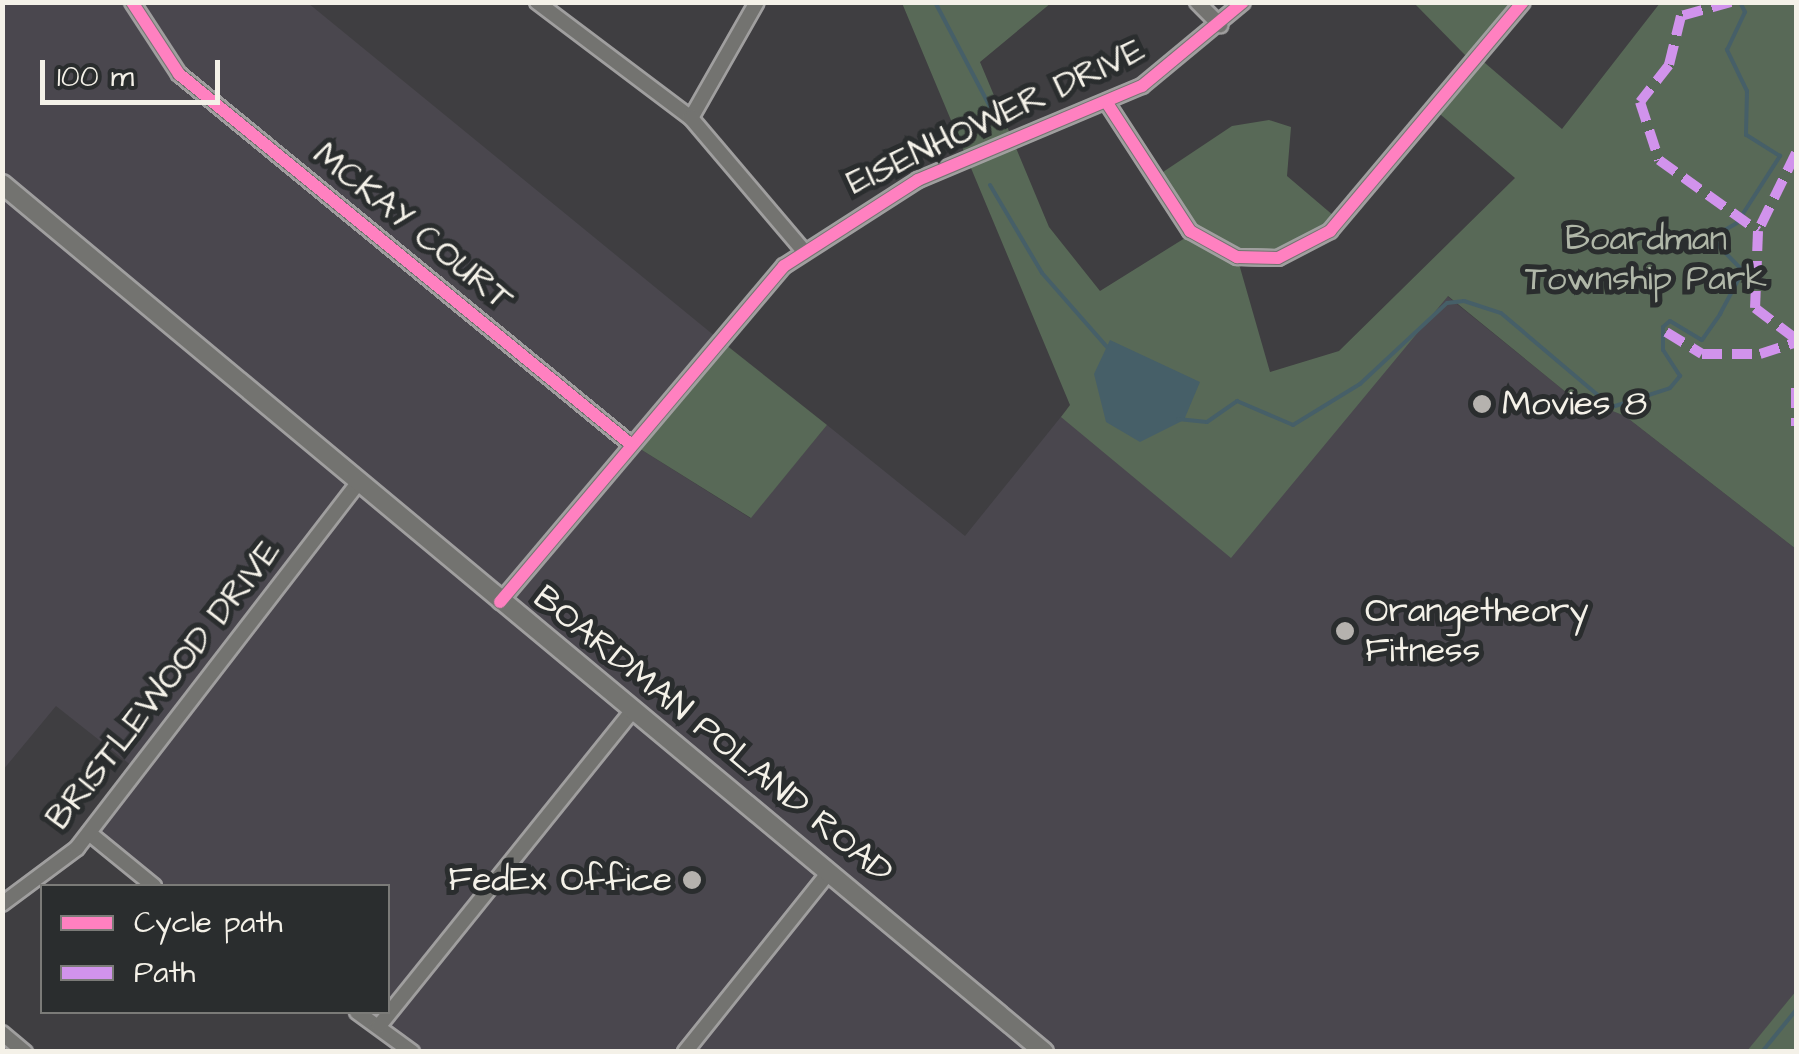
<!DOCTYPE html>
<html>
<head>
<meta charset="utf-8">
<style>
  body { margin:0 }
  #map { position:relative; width:1799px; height:1054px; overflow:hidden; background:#3f3e41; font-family:"Architects Daughter",sans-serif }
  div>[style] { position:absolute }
  .built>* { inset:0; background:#4a474e }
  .green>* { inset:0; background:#586957 }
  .water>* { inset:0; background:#465f68 }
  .stream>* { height:4px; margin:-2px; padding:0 2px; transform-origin:2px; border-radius:2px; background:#465f68 }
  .roads { filter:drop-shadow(2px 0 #a09f9f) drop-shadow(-2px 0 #a09f9f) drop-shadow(0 2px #a09f9f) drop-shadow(0 -2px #a09f9f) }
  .minor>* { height:14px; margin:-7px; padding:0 7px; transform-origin:7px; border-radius:7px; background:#737370 }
  .major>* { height:18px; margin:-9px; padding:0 9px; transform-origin:9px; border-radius:9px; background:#737370 }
  .quiet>* { height:10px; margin-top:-5px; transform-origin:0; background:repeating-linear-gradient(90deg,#d193ec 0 20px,transparent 0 30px) }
  .cycleway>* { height:12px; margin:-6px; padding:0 6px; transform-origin:6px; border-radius:6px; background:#ff80c0 }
  .dots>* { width:28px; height:28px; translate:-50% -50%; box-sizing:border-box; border:5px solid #2a2d2e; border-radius:50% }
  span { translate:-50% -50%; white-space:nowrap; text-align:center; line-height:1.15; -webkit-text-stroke:10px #2a2d2e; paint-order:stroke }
  .street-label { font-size:35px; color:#f4f1e8 }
  .park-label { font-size:35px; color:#b0b7a8 }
  .poi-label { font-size:35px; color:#f4f1e8 }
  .left { translate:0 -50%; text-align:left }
  .right { translate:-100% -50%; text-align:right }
  .frame { position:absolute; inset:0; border:5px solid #f4f1e8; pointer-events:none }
  .legend { position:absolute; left:40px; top:884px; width:350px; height:130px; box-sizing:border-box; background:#2a2d2e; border:2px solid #7b7b78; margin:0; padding:12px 18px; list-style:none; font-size:30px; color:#f4f1e8 }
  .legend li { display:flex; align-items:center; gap:20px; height:50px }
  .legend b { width:50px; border:2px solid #7b7b78 }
  .scale { position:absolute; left:40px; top:60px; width:180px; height:45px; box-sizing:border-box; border:5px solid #f4f1e8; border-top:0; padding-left:12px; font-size:30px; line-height:35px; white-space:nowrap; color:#f4f1e8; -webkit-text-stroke:8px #2a2d2e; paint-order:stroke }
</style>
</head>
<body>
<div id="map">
  <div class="built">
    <div style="clip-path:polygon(3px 3px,308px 3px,716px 337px,629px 442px,750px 518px,827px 425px,965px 536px,1064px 413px,1215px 536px,1447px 296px,1567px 393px,1625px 416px,1796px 549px,1796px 991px,1747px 1052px,412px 1051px,357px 1012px,388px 1012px,388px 886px,154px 886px,89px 833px,137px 770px,56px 706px,3px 770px)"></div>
  </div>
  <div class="green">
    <div style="clip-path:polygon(902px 3px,1051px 3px,980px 62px,1049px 227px,1100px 291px,1193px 233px,1237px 257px,1270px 372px,1339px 351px,1515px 178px,1434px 109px,1478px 57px,1562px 129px,1660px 3px,1796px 3px,1796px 549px,1625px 416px,1567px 393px,1448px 296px,1231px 558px,1061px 417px,1070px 405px)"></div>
    <div style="clip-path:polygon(1414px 3px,1513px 3px,1467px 57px)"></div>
    <div style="clip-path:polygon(1269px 120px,1291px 127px,1287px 176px,1334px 216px,1287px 251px,1231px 249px,1185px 217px,1160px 174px,1232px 126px)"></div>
    <div style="clip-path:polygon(716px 337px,827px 425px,751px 518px,629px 442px)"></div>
    <div style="clip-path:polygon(1796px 991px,1796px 1051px,1747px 1051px)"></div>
  </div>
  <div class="water">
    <div style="clip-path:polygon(1110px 340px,1200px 382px,1184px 420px,1140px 442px,1106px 422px,1094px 374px)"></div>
  </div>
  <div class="stream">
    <div style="left:935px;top:2px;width:133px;rotate:62.3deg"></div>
    <div style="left:990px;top:185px;width:102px;rotate:59.4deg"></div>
    <div style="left:1042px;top:273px;width:98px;rotate:48.7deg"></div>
    <div style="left:1178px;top:419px;width:29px;rotate:6deg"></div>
    <div style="left:1207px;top:422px;width:37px;rotate:-35deg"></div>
    <div style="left:1237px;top:401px;width:61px;rotate:23.2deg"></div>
    <div style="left:1293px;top:425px;width:79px;rotate:-31.5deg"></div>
    <div style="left:1360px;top:384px;width:119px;rotate:-43deg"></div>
    <div style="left:1447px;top:303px;width:17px;rotate:-7deg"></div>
    <div style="left:1464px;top:301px;width:39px;rotate:18deg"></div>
    <div style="left:1501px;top:313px;width:145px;rotate:40.3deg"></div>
    <div style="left:1612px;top:407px;width:61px;rotate:-18.1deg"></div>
    <div style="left:1670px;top:388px;width:16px;rotate:-50deg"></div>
    <div style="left:1680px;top:376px;width:31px;rotate:-123deg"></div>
    <div style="left:1663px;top:350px;width:23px;rotate:-90deg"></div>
    <div style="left:1663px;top:327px;width:9px;rotate:-41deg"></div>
    <div style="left:1670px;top:321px;width:37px;rotate:31deg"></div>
    <div style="left:1702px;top:340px;width:32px;rotate:-55deg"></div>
    <div style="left:1720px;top:314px;width:49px;rotate:-61.9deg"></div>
    <div style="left:1743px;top:271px;width:46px;rotate:-134.1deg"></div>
    <div style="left:1711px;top:238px;width:30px;rotate:-30deg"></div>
    <div style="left:1737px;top:223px;width:80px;rotate:-57.3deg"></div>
    <div style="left:1780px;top:156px;width:40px;rotate:-148deg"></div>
    <div style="left:1746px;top:135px;width:44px;rotate:-88.7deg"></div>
    <div style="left:1747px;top:91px;width:46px;rotate:-116deg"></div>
    <div style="left:1727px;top:50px;width:42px;rotate:-64.7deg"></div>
    <div style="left:1745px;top:12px;width:11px;rotate:-117deg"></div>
    <div style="left:1762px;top:1052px;width:54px;rotate:-51deg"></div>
  </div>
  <div class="roads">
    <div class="minor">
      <div style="left:132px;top:2px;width:86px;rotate:56.9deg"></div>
      <div style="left:179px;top:74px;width:581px;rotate:39.34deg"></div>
      <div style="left:537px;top:2px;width:193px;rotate:37deg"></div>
      <div style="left:691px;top:118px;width:133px;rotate:-60.4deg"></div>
      <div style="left:1197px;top:2px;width:33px;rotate:45deg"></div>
      <div style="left:1107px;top:103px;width:153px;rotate:57deg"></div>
      <div style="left:1190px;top:231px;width:54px;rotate:29deg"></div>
      <div style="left:1237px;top:257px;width:41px;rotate:1.4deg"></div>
      <div style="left:1278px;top:258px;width:59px;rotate:-27.4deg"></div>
      <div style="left:1330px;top:231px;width:299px;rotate:-49.9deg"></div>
      <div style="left:691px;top:118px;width:173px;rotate:49.7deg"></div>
      <div style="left:500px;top:602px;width:440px;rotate:-49.8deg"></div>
      <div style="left:784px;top:266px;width:159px;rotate:-32.7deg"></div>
      <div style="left:918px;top:180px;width:243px;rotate:-22.8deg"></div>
      <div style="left:1142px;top:86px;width:131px;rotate:-39.7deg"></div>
      <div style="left:89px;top:833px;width:84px;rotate:39.2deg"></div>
      <div style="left:2px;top:904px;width:94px;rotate:-36.7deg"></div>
      <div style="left:77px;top:848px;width:458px;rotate:-52.4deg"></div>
      <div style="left:357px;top:1012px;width:68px;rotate:36deg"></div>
      <div style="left:379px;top:1026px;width:405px;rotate:-51.2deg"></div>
      <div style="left:2px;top:1033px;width:30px;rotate:40deg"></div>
      <div style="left:685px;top:1052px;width:231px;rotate:-51.3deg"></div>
    </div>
    <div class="major">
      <div style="left:2px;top:184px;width:1356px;rotate:39.79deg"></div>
    </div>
  </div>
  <div class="quiet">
    <div style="left:1731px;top:2px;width:52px;rotate:164.4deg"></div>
    <div style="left:1681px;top:16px;width:50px;rotate:103.8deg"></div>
    <div style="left:1669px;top:65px;width:47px;rotate:128.1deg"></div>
    <div style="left:1640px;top:102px;width:61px;rotate:71.9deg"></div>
    <div style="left:1659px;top:160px;width:122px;rotate:35.6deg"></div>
    <div style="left:1796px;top:153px;width:87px;rotate:116deg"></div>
    <div style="left:1758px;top:231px;width:77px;rotate:92.2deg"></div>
    <div style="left:1755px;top:308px;width:51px;rotate:37.1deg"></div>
    <div style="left:1666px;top:332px;width:42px;rotate:31.4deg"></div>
    <div style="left:1702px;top:354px;width:58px"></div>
    <div style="left:1760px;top:354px;width:38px;rotate:-18deg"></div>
    <div style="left:1796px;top:388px;width:38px;rotate:90deg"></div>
  </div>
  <div class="cycleway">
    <div style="left:132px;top:2px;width:86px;rotate:56.9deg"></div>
    <div style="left:179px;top:74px;width:581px;rotate:39.34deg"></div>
    <div style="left:1107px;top:103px;width:153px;rotate:57deg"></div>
    <div style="left:1190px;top:231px;width:54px;rotate:29deg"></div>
    <div style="left:1237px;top:257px;width:41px;rotate:1.4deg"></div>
    <div style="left:1278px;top:258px;width:59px;rotate:-27.4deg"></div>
    <div style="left:1330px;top:231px;width:299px;rotate:-49.9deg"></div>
    <div style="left:500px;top:602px;width:440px;rotate:-49.8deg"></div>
    <div style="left:784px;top:266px;width:159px;rotate:-32.7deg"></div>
    <div style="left:918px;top:180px;width:243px;rotate:-22.8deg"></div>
    <div style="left:1142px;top:86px;width:131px;rotate:-39.7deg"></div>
  </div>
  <div class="dots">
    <div style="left:1482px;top:404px;background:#b5b2ae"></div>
    <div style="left:1345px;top:631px;background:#b5b2ae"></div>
    <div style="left:692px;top:880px;background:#b5b2ae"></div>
  </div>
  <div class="street-label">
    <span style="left:996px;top:117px;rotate:-25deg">EISENHOWER DRIVE</span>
    <span style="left:413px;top:227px;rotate:39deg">MCKAY COURT</span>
    <span style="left:164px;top:685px;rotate:-52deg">BRISTLEWOOD DRIVE</span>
    <span style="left:713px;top:735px;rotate:39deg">BOARDMAN POLAND ROAD</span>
  </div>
  <div class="park-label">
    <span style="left:1646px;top:259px">Boardman<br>Township Park</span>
  </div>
  <div class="poi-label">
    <span class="left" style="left:1502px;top:404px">Movies 8</span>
    <span class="left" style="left:1365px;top:631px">Orangetheory<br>Fitness</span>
    <span class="right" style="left:672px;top:880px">FedEx Office</span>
  </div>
  <div class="frame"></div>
  <ul class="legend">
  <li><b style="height:12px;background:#ff80c0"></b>Cycle path</li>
  <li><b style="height:12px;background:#d193ec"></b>Path</li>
  </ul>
  <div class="scale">100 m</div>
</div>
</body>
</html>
